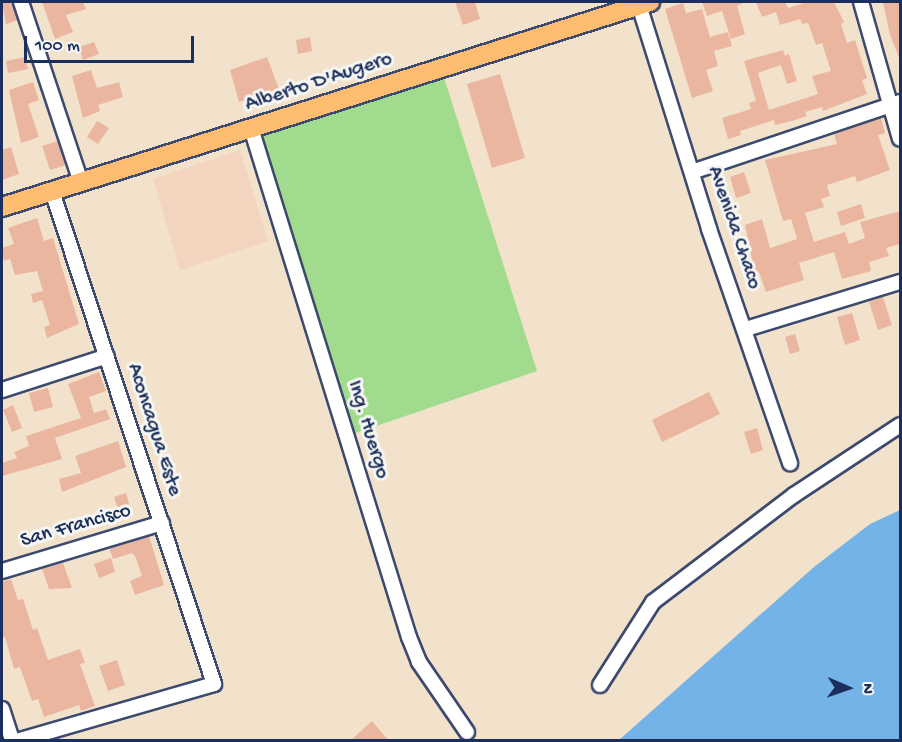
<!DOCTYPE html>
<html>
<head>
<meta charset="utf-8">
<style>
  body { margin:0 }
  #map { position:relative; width:902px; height:742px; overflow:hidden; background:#f3e2cb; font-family:"Gochi Hand",sans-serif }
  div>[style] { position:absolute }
  .built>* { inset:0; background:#f3d4be }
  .green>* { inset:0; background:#a1db8d }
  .water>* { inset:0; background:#73b3e7 }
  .building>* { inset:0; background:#ebb69f }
  .roads { filter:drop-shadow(2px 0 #3b4a6e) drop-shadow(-2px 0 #3b4a6e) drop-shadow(0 2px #3b4a6e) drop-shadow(0 -2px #3b4a6e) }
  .minor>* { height:14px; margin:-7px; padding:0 7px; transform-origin:7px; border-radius:7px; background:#fff }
  .major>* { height:18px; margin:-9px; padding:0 9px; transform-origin:9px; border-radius:9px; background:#febc70 }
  span { translate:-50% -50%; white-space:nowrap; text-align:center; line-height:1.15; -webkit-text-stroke:6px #f6f6f2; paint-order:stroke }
  .street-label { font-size:21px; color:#1b2f5e }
  .frame { position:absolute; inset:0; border:3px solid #1b2f5e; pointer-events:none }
  .north { position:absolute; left:818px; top:658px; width:60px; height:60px; -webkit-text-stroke:4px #f6f6f2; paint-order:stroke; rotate:92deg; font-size:16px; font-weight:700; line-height:24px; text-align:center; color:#1b2f5e }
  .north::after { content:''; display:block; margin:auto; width:21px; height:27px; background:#1b2f5e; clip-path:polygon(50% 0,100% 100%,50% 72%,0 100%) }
  .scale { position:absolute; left:24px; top:36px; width:170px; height:27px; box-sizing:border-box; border:3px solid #1b2f5e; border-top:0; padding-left:8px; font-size:18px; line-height:21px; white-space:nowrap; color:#1b2f5e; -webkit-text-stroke:4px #f6f6f2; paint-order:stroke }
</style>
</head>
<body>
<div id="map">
  <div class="built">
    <div style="clip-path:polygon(240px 150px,268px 241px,180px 270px,153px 179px)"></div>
  </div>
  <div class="green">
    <div style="clip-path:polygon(441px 68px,537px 371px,347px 436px,251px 128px)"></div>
  </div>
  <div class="water">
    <div style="clip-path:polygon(900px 510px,900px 740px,619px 740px,814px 567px,870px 524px)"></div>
  </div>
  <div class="building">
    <div style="clip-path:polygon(2px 2px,12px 2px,18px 20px,6px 24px)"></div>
    <div style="clip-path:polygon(42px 2px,83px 2px,86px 9px,66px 15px,73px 32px,55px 39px)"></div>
    <div style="clip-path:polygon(455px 2px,475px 2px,480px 19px,463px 25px)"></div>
    <div style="clip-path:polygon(702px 2px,745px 2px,737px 6px,745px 34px,731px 39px,722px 11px,707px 16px)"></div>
    <div style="clip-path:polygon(756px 2px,785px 2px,788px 8px,807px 2px,834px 2px,844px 22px,841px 24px,847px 43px,855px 40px,867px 78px,862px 80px,867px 94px,823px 111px,822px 107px,805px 112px,807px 116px,795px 120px,775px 125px,774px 120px,740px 131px,741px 135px,728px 139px,722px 118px,751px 109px,749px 103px,756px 101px,744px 61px,783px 50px,785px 56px,789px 54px,797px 81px,787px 84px,781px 65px,758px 73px,769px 110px,818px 94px,812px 76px,831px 71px,822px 43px,816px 45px,808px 23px,802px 24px,800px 19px,780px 25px,776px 12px,762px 17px)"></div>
    <div style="clip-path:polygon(883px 2px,900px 2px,900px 60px,890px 35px)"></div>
    <div style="clip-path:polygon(683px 3px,686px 13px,702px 9px,710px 37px,728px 32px,732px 46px,714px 51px,718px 66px,706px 70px,713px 91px,692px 98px,665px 9px)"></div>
    <div style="clip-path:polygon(310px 37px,312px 51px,298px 54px,296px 40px)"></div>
    <div style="clip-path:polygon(94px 42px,99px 54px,83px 60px,79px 47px)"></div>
    <div style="clip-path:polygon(25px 57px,28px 69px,8px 73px,6px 61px)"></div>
    <div style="clip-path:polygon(267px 57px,279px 89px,239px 102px,230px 70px)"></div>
    <div style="clip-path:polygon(91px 70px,97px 88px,119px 82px,123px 97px,98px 105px,100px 111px,83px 118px,72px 76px)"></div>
    <div style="clip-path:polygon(500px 74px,525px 158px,492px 168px,467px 84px)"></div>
    <div style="clip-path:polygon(33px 82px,39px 100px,28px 104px,39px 137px,21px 143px,9px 90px)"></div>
    <div style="clip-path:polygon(881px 118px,885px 133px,878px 135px,890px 170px,857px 182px,855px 176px,827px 185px,830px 196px,821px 199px,824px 207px,805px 213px,814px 242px,845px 232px,849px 244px,865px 238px,860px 222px,900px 211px,900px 244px,886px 248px,889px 256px,869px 262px,871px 271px,842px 279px,834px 252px,799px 263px,804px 280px,766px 292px,759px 272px,755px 274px,745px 225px,762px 219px,770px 248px,797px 239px,791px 219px,783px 221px,765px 160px,837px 144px,834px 134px)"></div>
    <div style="clip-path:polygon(97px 121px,109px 128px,98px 144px,87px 137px)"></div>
    <div style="clip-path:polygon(58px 141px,66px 165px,50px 170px,42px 146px)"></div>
    <div style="clip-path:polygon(11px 147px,19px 174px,2px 180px,2px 150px)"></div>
    <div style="clip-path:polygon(744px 172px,751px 193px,736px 198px,730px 177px)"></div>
    <div style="clip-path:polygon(861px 204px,865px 218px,841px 226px,837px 212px)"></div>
    <div style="clip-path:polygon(37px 218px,44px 241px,53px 238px,79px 324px,47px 338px,44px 327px,50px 325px,42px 300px,33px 303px,31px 294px,43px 291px,37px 271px,15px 275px,10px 259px,4px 261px,2px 252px,2px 248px,14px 244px,8px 228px)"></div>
    <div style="clip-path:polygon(883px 297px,892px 325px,878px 330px,869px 302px)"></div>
    <div style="clip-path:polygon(852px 313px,860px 340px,845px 345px,837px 317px)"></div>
    <div style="clip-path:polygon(795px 334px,800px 351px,790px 354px,785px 337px)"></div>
    <div style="clip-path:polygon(99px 372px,106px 391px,89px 397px,94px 413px,106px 409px,110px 419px,55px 438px,62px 459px,2px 476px,2px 463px,17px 458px,14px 452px,29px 446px,26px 436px,81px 418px,68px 384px)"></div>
    <div style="clip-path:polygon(48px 388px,53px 407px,34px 412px,29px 393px)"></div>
    <div style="clip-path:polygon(709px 392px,720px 414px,662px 442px,652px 420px)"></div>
    <div style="clip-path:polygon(13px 405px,22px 428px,12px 432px,3px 410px)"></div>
    <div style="clip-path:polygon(757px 428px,763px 450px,751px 454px,744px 432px)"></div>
    <div style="clip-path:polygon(118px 441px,126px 467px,62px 492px,59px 479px,81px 473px,75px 456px)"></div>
    <div style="clip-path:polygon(126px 493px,130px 508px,119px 512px,114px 497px)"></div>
    <div style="clip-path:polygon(149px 536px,164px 585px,135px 595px,130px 581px,142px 576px,135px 556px,132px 553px,113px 559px,109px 548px)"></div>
    <div style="clip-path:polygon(111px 558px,115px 572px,99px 578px,94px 564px)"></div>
    <div style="clip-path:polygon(63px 563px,72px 588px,49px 589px,42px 569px)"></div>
    <div style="clip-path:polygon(11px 579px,18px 600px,23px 599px,33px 630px,37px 628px,48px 660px,80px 649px,85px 663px,80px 664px,95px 706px,81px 711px,79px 705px,44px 717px,38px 699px,32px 701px,20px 667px,14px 669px,5px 637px,2px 638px,2px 582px)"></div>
    <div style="clip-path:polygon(117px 660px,125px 685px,108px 691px,99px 666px)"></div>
    <div style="clip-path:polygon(372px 721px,389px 741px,350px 741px)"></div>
  </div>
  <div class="roads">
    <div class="minor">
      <div style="left:21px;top:2px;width:190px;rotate:71.6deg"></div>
      <div style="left:861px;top:2px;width:142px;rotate:74.1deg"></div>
      <div style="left:639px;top:5px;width:235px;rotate:72.6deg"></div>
      <div style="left:709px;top:229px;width:248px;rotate:70.9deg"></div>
      <div style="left:251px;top:128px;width:533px;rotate:72.76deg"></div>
      <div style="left:409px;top:637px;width:27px;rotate:68deg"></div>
      <div style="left:419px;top:662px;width:85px;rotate:55.6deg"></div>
      <div style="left:692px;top:172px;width:219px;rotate:-18.6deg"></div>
      <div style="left:746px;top:329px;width:161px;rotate:-17deg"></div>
      <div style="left:2px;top:390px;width:110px;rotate:-17.9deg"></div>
      <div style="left:2px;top:571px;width:167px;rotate:-16.7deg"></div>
      <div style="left:600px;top:685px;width:98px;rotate:-57.4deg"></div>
      <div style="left:653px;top:602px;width:177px;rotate:-37.2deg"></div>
      <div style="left:794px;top:495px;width:127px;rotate:-33.4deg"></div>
      <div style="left:2px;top:709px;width:33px;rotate:72deg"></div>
      <div style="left:20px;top:740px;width:202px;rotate:-16.1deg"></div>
      <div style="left:214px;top:684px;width:519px;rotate:-108.19deg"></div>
    </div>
    <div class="major">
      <div style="left:2px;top:207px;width:680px;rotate:-17.56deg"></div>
    </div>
  </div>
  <div class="street-label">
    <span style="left:319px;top:83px;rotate:-18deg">Alberto D'Augero</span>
    <span style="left:733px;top:228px;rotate:71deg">Avenida Chaco</span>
    <span style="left:153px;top:430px;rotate:72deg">Aconcagua Este</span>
    <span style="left:367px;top:430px;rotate:73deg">Ing. Huergo</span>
    <span style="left:76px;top:527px;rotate:-16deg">San Francisco</span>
  </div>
  <div class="frame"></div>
  <div class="north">N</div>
  <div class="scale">100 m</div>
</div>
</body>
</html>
